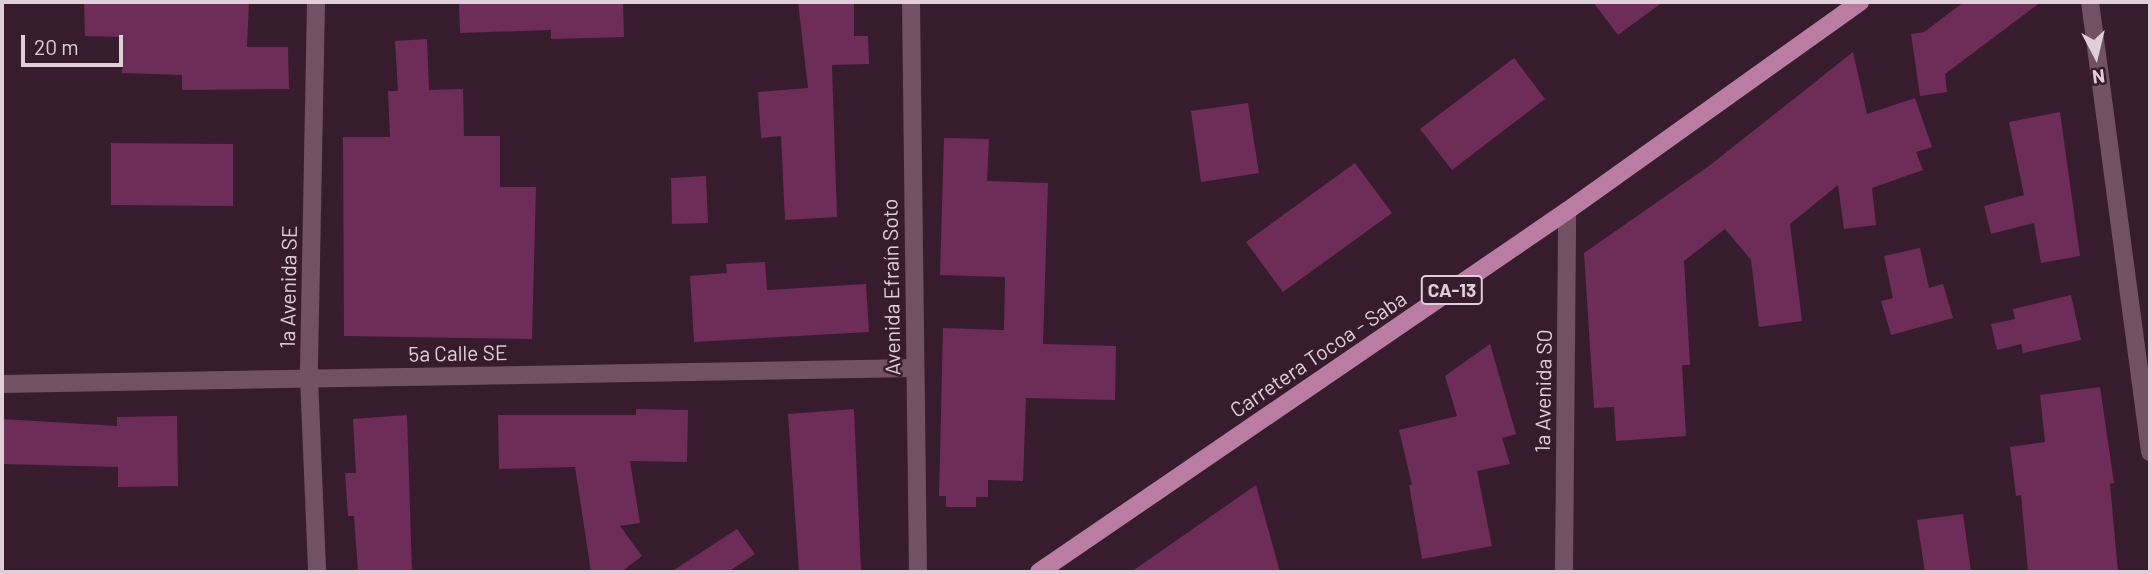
<!DOCTYPE html>
<html>
<head>
<meta charset="utf-8">
<style>
  body { margin:0 }
  #map { position:relative; width:2152px; height:574px; overflow:hidden; background:#361c2c; font-family:Barlow,sans-serif }
  div>[style] { position:absolute }
  .building>* { inset:0; background:#6e2d58 }
  .street>* { height:18px; margin:-9px; padding:0 9px; transform-origin:9px; border-radius:9px; background:#715264 }
  .primary>* { height:18px; margin:-9px; padding:0 9px; transform-origin:9px; border-radius:9px; background:#ba7ca2 }
  span { translate:-50% -50%; white-space:nowrap; text-align:center; line-height:1.15; -webkit-text-stroke:5px #361c2c; paint-order:stroke }
  .shield-label span { padding:2px 5px; background:#361c2c; border:2px solid; border-radius:5px; -webkit-text-stroke-width:0 }
  .shield-label { font-size:19px; color:#e0cfd8; font-weight:700 }
  .street-label { font-size:21px; color:#e0cfd8 }
  .frame { position:absolute; inset:0; border:4px solid #e0cfd8; pointer-events:none }
  .north { position:absolute; left:2061px; top:21px; width:70px; height:70px; -webkit-text-stroke:5px #361c2c; paint-order:stroke; rotate:173deg; font-size:19px; font-weight:700; line-height:28px; text-align:center; color:#e0cfd8 }
  .north::after { content:''; display:block; margin:auto; width:24px; height:32px; background:#e0cfd8; clip-path:polygon(50% 0,100% 100%,50% 72%,0 100%) }
  .scale { position:absolute; left:21px; top:35px; width:102px; height:32px; box-sizing:border-box; border:4px solid #e0cfd8; border-top:0; padding-left:9px; font-size:21px; line-height:24px; white-space:nowrap; color:#e0cfd8; -webkit-text-stroke:5px #361c2c; paint-order:stroke }
</style>
</head>
<body>
<div id="map">
  <div class="building">
    <div style="clip-path:polygon(84px 2px,249px 2px,247px 47px,288px 47px,289px 89px,182px 90px,182px 75px,122px 73px,123px 37px,85px 36px)"></div>
    <div style="clip-path:polygon(459px 2px,623px 2px,624px 37px,551px 39px,551px 30px,460px 33px)"></div>
    <div style="clip-path:polygon(798px 2px,854px 2px,854px 36px,868px 36px,869px 64px,832px 65px,837px 217px,785px 220px,781px 136px,761px 138px,758px 92px,808px 88px)"></div>
    <div style="clip-path:polygon(1593px 2px,1663px 2px,1618px 35px)"></div>
    <div style="clip-path:polygon(1964px 2px,2041px 2px,1945px 74px,1947px 92px,1920px 96px,1911px 34px,1924px 32px)"></div>
    <div style="clip-path:polygon(427px 39px,429px 90px,463px 89px,464px 136px,500px 136px,500px 187px,536px 187px,532px 339px,344px 336px,343px 137px,390px 137px,388px 91px,398px 91px,395px 41px)"></div>
    <div style="clip-path:polygon(1853px 52px,1867px 114px,1915px 98px,1932px 147px,1916px 152px,1923px 170px,1872px 188px,1876px 225px,1844px 229px,1838px 185px,1790px 224px,1802px 321px,1759px 327px,1751px 260px,1725px 229px,1684px 261px,1690px 365px,1682px 365px,1686px 436px,1616px 441px,1614px 407px,1594px 408px,1584px 253px,1709px 166px)"></div>
    <div style="clip-path:polygon(1514px 58px,1545px 99px,1452px 170px,1420px 129px)"></div>
    <div style="clip-path:polygon(1248px 103px,1259px 173px,1201px 182px,1191px 111px)"></div>
    <div style="clip-path:polygon(2060px 112px,2080px 256px,2041px 263px,2034px 223px,1991px 234px,1984px 206px,2024px 195px,2009px 122px)"></div>
    <div style="clip-path:polygon(944px 138px,989px 139px,987px 181px,1048px 183px,1043px 344px,1116px 346px,1115px 400px,1026px 398px,1023px 481px,988px 480px,988px 497px,976px 497px,976px 507px,946px 507px,946px 496px,939px 496px,943px 328px,1004px 330px,1005px 277px,940px 275px)"></div>
    <div style="clip-path:polygon(111px 143px,233px 144px,233px 206px,111px 205px)"></div>
    <div style="clip-path:polygon(1355px 163px,1392px 213px,1283px 292px,1246px 242px)"></div>
    <div style="clip-path:polygon(706px 176px,708px 223px,672px 224px,671px 178px)"></div>
    <div style="clip-path:polygon(1920px 248px,1929px 288px,1943px 284px,1953px 318px,1891px 335px,1881px 301px,1893px 298px,1884px 256px)"></div>
    <div style="clip-path:polygon(765px 262px,767px 290px,866px 284px,869px 332px,694px 342px,690px 276px,727px 273px,726px 264px)"></div>
    <div style="clip-path:polygon(2071px 295px,2081px 340px,2023px 353px,2021px 344px,1997px 350px,1991px 324px,2015px 319px,2013px 309px)"></div>
    <div style="clip-path:polygon(1490px 344px,1516px 434px,1502px 438px,1510px 464px,1477px 471px,1492px 546px,1422px 559px,1409px 485px,1412px 485px,1399px 430px,1457px 416px,1445px 376px)"></div>
    <div style="clip-path:polygon(2100px 387px,2114px 483px,2110px 484px,2118px 572px,2028px 572px,2021px 495px,2016px 496px,2010px 447px,2045px 442px,2040px 395px)"></div>
    <div style="clip-path:polygon(636px 409px,688px 410px,687px 462px,630px 461px,640px 523px,620px 526px,642px 556px,621px 572px,591px 572px,575px 467px,499px 469px,498px 415px,636px 415px)"></div>
    <div style="clip-path:polygon(854px 409px,861px 572px,799px 572px,788px 414px)"></div>
    <div style="clip-path:polygon(407px 415px,412px 572px,358px 572px,354px 516px,348px 516px,345px 473px,356px 473px,353px 419px)"></div>
    <div style="clip-path:polygon(177px 416px,178px 486px,118px 487px,118px 467px,2px 464px,2px 419px,117px 426px,117px 417px)"></div>
    <div style="clip-path:polygon(1256px 485px,1280px 572px,1131px 572px)"></div>
    <div style="clip-path:polygon(1963px 514px,1971px 572px,1925px 572px,1917px 520px)"></div>
    <div style="clip-path:polygon(737px 529px,755px 554px,728px 572px,671px 572px)"></div>
  </div>
  <div class="street">
    <div style="left:316px;top:2px;width:376px;rotate:91.1deg"></div>
    <div style="left:309px;top:378px;width:194px;rotate:87.6deg"></div>
    <div style="left:911px;top:2px;width:570px;rotate:89.3deg"></div>
    <div style="left:2090px;top:2px;width:454px;rotate:82.4deg"></div>
    <div style="left:2px;top:384px;width:913px;rotate:-1deg"></div>
    <div style="left:1564px;top:572px;width:361px;rotate:-89.5deg"></div>
  </div>
  <div class="primary">
    <div style="left:1039px;top:572px;width:640px;rotate:-34.36deg"></div>
    <div style="left:1567px;top:211px;width:360px;rotate:-35.5deg"></div>
  </div>
  <div class="shield-label">
    <span style="left:1452px;top:290px">CA-13</span>
  </div>
  <div class="street-label">
    <span style="left:288px;top:287px;rotate:-89deg">1a Avenida SE</span>
    <span style="left:891px;top:287px;rotate:-91deg">Avenida Efraín Soto</span>
    <span style="left:458px;top:353px;rotate:-1deg">5a Calle SE</span>
    <span style="left:1318px;top:354px;rotate:-34deg">Carretera Tocoa - Saba</span>
    <span style="left:1543px;top:391px;rotate:-89deg">1a Avenida SO</span>
  </div>
  <div class="frame"></div>
  <div class="north">N</div>
  <div class="scale">20 m</div>
</div>
</body>
</html>
